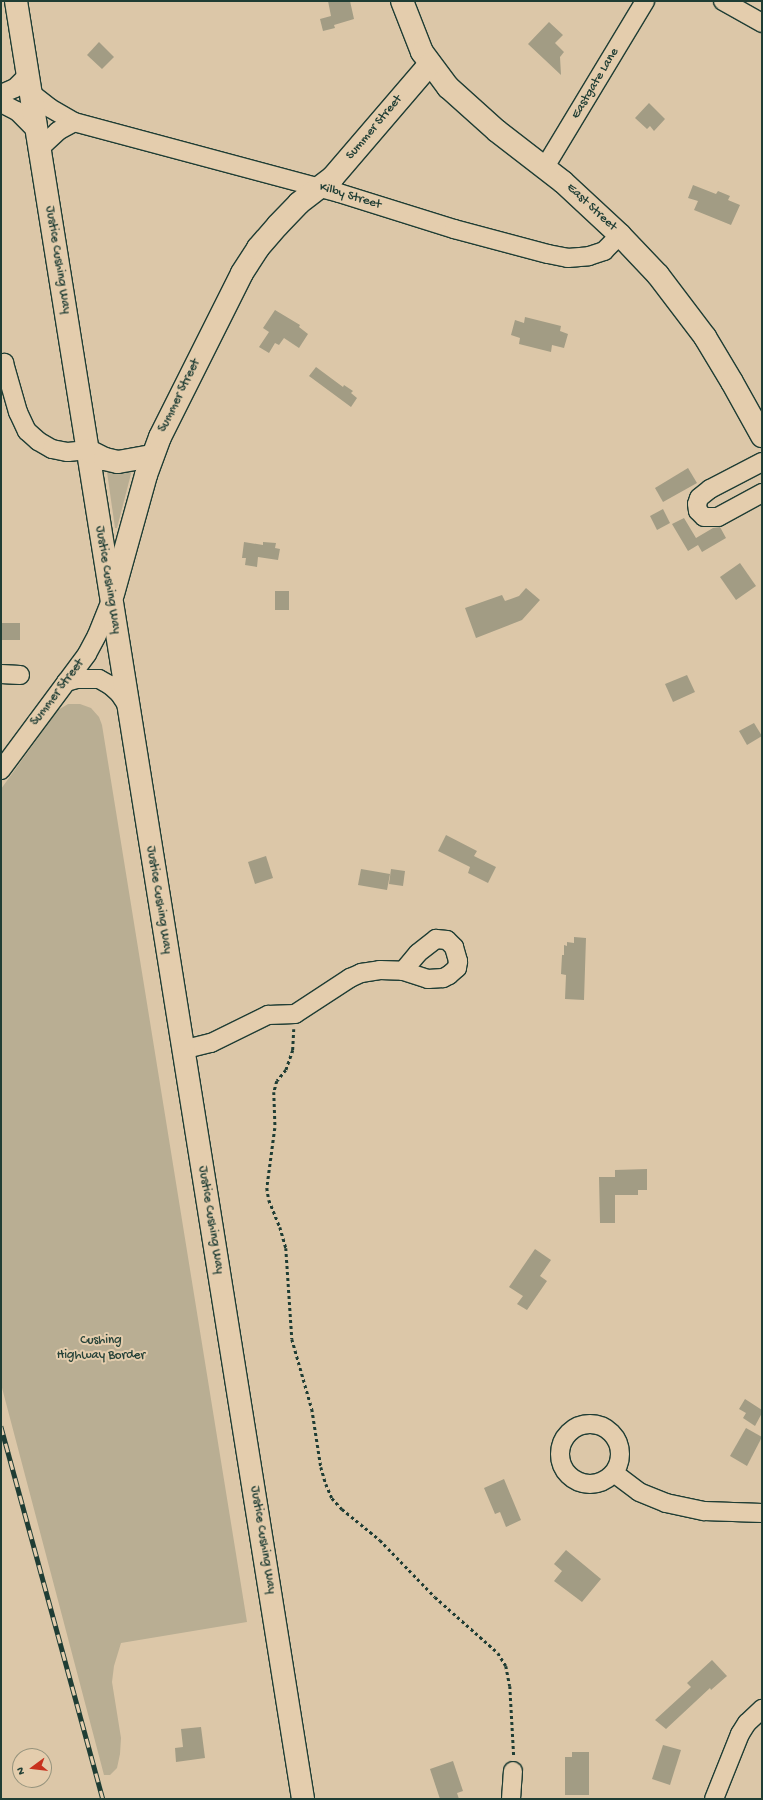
<!DOCTYPE html>
<html>
<head>
<meta charset="utf-8">
<style>
  body { margin:0 }
  #map { position:relative; width:763px; height:1800px; overflow:hidden; background:#dcc7a8; font-family:"Gochi Hand",sans-serif }
  div>[style] { position:absolute }
  .green>* { inset:0; background:#b9ae93 }
  .building>* { inset:0; background:#a29c84 }
  .path>* { height:2.5px; margin-top:-1.25px; transform-origin:0; background:repeating-linear-gradient(90deg,#1f3d34 0 3px,transparent 0 6px) }
  .roads { filter:drop-shadow(1px 0 #1f3d34) drop-shadow(-1px 0 #1f3d34) drop-shadow(0 1px #1f3d34) drop-shadow(0 -1px #1f3d34) }
  .minor>* { height:18px; margin:-9px; padding:0 9px; transform-origin:9px; border-radius:9px; background:#e4cdad }
  .minor>.ring { margin:-9px; padding:0; box-sizing:content-box; background:none; border:18px solid #e4cdad; border-radius:50% }
  .major>* { height:22px; margin:-11px; padding:0 11px; transform-origin:11px; border-radius:11px; background:#e4cdad }
  .rail>* { height:4.5px; margin-top:-2.25px; transform-origin:0; background:repeating-linear-gradient(90deg,#e4cdad 0 9px,#1f3d34 0 18px); box-sizing:border-box; border-block:1px solid #1f3d34 }
  span { translate:-50% -50%; white-space:nowrap; text-align:center; line-height:1.15; -webkit-text-stroke:4px #e4cdad; paint-order:stroke }
  .street-label { font-size:13px; color:#1f3d34 }
  .park-label { font-size:13px; color:#274339 }
  .frame { position:absolute; inset:0; border:2px solid #1f3d34; pointer-events:none }
  .north { position:absolute; left:12px; top:1748px; width:40px; height:40px; box-sizing:border-box; background:#e4cdad; border:1px solid #95937d; border-radius:50%; rotate:255deg; font-size:11px; font-weight:700; line-height:16px; text-align:center; color:#1f3d34 }
  .north::after { content:''; display:block; margin:auto; width:14px; height:18px; background:#c8321e; clip-path:polygon(50% 0,100% 100%,50% 72%,0 100%) }
</style>
</head>
<body>
<div id="map">
  <div class="green">
    <div style="clip-path:polygon(132px 470px,117px 528px,115px 528px,107px 472px)"></div>
    <div style="clip-path:polygon(68px 704px,80px 704px,91px 708px,99px 717px,102px 725px,247px 1622px,121px 1643px,114px 1666px,112px 1682px,121px 1738px,120px 1754px,117px 1768px,110px 1775px,104px 1775px,1px 1384px,1px 789px,58px 710px)"></div>
  </div>
  <div class="building">
    <div style="clip-path:polygon(328px 1px,350px 1px,354px 19px,334px 25px,335px 28px,323px 31px,320px 19px,331px 16px)"></div>
    <div style="clip-path:polygon(549px 22px,563px 35px,555px 43px,564px 52px,560px 57px,561px 75px,528px 44px)"></div>
    <div style="clip-path:polygon(99px 42px,114px 57px,102px 69px,87px 55px)"></div>
    <div style="clip-path:polygon(649px 103px,665px 119px,654px 131px,650px 126px,647px 129px,635px 118px)"></div>
    <div style="clip-path:polygon(693px 185px,716px 194px,718px 191px,730px 196px,728px 200px,740px 205px,731px 225px,694px 210px,698px 201px,688px 198px)"></div>
    <div style="clip-path:polygon(275px 310px,300px 325px,299px 327px,308px 334px,299px 348px,284px 338px,279px 345px,275px 343px,269px 353px,259px 347px,269px 332px,263px 328px)"></div>
    <div style="clip-path:polygon(525px 317px,561px 326px,560px 331px,568px 334px,564px 348px,552px 345px,551px 352px,519px 344px,520px 338px,511px 335px,515px 320px,524px 323px)"></div>
    <div style="clip-path:polygon(316px 367px,343px 387px,344px 385px,353px 391px,351px 393px,357px 398px,351px 407px,309px 376px)"></div>
    <div style="clip-path:polygon(688px 468px,697px 483px,663px 502px,655px 488px)"></div>
    <div style="clip-path:polygon(663px 509px,670px 523px,657px 530px,650px 516px)"></div>
    <div style="clip-path:polygon(684px 518px,696px 538px,713px 528px,720px 527px,726px 538px,702px 552px,698px 545px,688px 551px,672px 524px)"></div>
    <div style="clip-path:polygon(244px 542px,263px 545px,263px 542px,276px 543px,275px 548px,280px 549px,278px 560px,258px 557px,257px 567px,245px 565px,246px 558px,242px 558px)"></div>
    <div style="clip-path:polygon(740px 563px,756px 586px,736px 600px,720px 577px)"></div>
    <div style="clip-path:polygon(526px 588px,540px 600px,522px 620px,476px 638px,465px 608px,502px 595px,505px 601px,519px 596px)"></div>
    <div style="clip-path:polygon(275px 591px,289px 591px,289px 610px,275px 610px)"></div>
    <div style="clip-path:polygon(1px 623px,20px 623px,20px 640px,1px 640px)"></div>
    <div style="clip-path:polygon(687px 675px,695px 692px,673px 702px,665px 684px)"></div>
    <div style="clip-path:polygon(754px 723px,762px 736px,747px 745px,739px 731px)"></div>
    <div style="clip-path:polygon(446px 835px,477px 851px,474px 856px,496px 867px,488px 883px,468px 873px,470px 867px,438px 851px)"></div>
    <div style="clip-path:polygon(266px 856px,273px 878px,255px 884px,248px 862px)"></div>
    <div style="clip-path:polygon(361px 869px,390px 874px,387px 890px,358px 885px)"></div>
    <div style="clip-path:polygon(391px 869px,405px 871px,403px 886px,389px 884px)"></div>
    <div style="clip-path:polygon(574px 937px,586px 938px,584px 1000px,565px 999px,566px 975px,561px 974px,562px 955px,564px 955px,564px 945px,567px 946px,567px 942px,574px 943px)"></div>
    <div style="clip-path:polygon(647px 1169px,647px 1190px,638px 1190px,638px 1195px,615px 1195px,615px 1223px,600px 1223px,599px 1177px,615px 1177px,615px 1170px)"></div>
    <div style="clip-path:polygon(535px 1249px,551px 1260px,540px 1276px,547px 1281px,527px 1310px,517px 1304px,523px 1296px,509px 1287px)"></div>
    <div style="clip-path:polygon(745px 1399px,762px 1410px,762px 1413px,755px 1426px,743px 1418px,746px 1413px,739px 1409px)"></div>
    <div style="clip-path:polygon(746px 1428px,762px 1437px,747px 1466px,730px 1456px)"></div>
    <div style="clip-path:polygon(504px 1479px,521px 1520px,506px 1527px,500px 1512px,495px 1514px,484px 1488px)"></div>
    <div style="clip-path:polygon(566px 1550px,601px 1579px,582px 1602px,554px 1581px,562px 1571px,554px 1564px)"></div>
    <div style="clip-path:polygon(712px 1660px,727px 1676px,711px 1690px,710px 1688px,666px 1729px,655px 1720px,691px 1687px,687px 1683px)"></div>
    <div style="clip-path:polygon(201px 1727px,205px 1758px,176px 1762px,175px 1748px,183px 1747px,181px 1729px)"></div>
    <div style="clip-path:polygon(663px 1745px,681px 1750px,670px 1785px,652px 1779px)"></div>
    <div style="clip-path:polygon(572px 1752px,589px 1752px,589px 1795px,565px 1795px,565px 1757px,572px 1757px)"></div>
    <div style="clip-path:polygon(453px 1761px,463px 1791px,457px 1793px,459px 1799px,440px 1799px,430px 1769px)"></div>
  </div>
  <div class="path">
    <div style="left:294px;top:1029px;width:21px;rotate:93deg"></div>
    <div style="left:293px;top:1050px;width:21px;rotate:109deg"></div>
    <div style="left:286px;top:1070px;width:14px;rotate:129deg"></div>
    <div style="left:277px;top:1081px;width:11px;rotate:105deg"></div>
    <div style="left:274px;top:1092px;width:36px;rotate:88deg"></div>
    <div style="left:275px;top:1128px;width:61px;rotate:97.6deg"></div>
    <div style="left:267px;top:1188px;width:12px;rotate:81deg"></div>
    <div style="left:269px;top:1200px;width:29px;rotate:68deg"></div>
    <div style="left:280px;top:1227px;width:22px;rotate:74deg"></div>
    <div style="left:286px;top:1248px;width:91px;rotate:86.2deg"></div>
    <div style="left:292px;top:1339px;width:73px;rotate:74.1deg"></div>
    <div style="left:312px;top:1409px;width:59px;rotate:81.2deg"></div>
    <div style="left:321px;top:1467px;width:18px;rotate:74deg"></div>
    <div style="left:326px;top:1484px;width:15px;rotate:67deg"></div>
    <div style="left:332px;top:1498px;width:15px;rotate:48deg"></div>
    <div style="left:342px;top:1509px;width:49px;rotate:39.2deg"></div>
    <div style="left:380px;top:1540px;width:79px;rotate:46deg"></div>
    <div style="left:435px;top:1597px;width:84px;rotate:41.6deg"></div>
    <div style="left:498px;top:1653px;width:15px;rotate:58deg"></div>
    <div style="left:506px;top:1666px;width:20px;rotate:79deg"></div>
    <div style="left:510px;top:1686px;width:71px;rotate:86.8deg"></div>
  </div>
  <div class="roads">
    <div class="minor">
      <div style="left:723px;top:1px;width:45px;rotate:29.4deg"></div>
      <div style="left:31px;top:93px;width:24px;rotate:38deg"></div>
      <div style="left:50px;top:108px;width:28px;rotate:30deg"></div>
      <div style="left:74px;top:122px;width:274px;rotate:15deg"></div>
      <div style="left:339px;top:193px;width:121px;rotate:17.4deg"></div>
      <div style="left:454px;top:229px;width:97px;rotate:14.9deg"></div>
      <div style="left:548px;top:254px;width:20px;rotate:11deg"></div>
      <div style="left:568px;top:258px;width:21px;rotate:-5deg"></div>
      <div style="left:589px;top:256px;width:16px;rotate:-18deg"></div>
      <div style="left:604px;top:251px;width:23px;rotate:-45deg"></div>
      <div style="left:1px;top:94px;width:15px;rotate:-23deg"></div>
      <div style="left:15px;top:88px;width:18px;rotate:-45deg"></div>
      <div style="left:1px;top:103px;width:18px;rotate:27deg"></div>
      <div style="left:17px;top:111px;width:28px;rotate:45deg"></div>
      <div style="left:40px;top:148px;width:25px;rotate:-43deg"></div>
      <div style="left:58px;top:131px;width:18px;rotate:-29deg"></div>
      <div style="left:545px;top:167px;width:194px;rotate:-58.9deg"></div>
      <div style="left:1px;top:365px;width:4px;rotate:-34deg"></div>
      <div style="left:4px;top:363px;width:51px;rotate:74.1deg"></div>
      <div style="left:18px;top:412px;width:21px;rotate:65deg"></div>
      <div style="left:27px;top:431px;width:15px;rotate:42deg"></div>
      <div style="left:38px;top:441px;width:16px;rotate:30deg"></div>
      <div style="left:52px;top:449px;width:16px;rotate:11deg"></div>
      <div style="left:68px;top:452px;width:19px;rotate:-6deg"></div>
      <div style="left:762px;top:462px;width:59px;rotate:152.6deg"></div>
      <div style="left:710px;top:489px;width:14px;rotate:141deg"></div>
      <div style="left:699px;top:498px;width:6px;rotate:108deg"></div>
      <div style="left:697px;top:504px;width:7px;rotate:82deg"></div>
      <div style="left:698px;top:511px;width:8px;rotate:45deg"></div>
      <div style="left:704px;top:517px;width:14px"></div>
      <div style="left:718px;top:517px;width:50px;rotate:-28.6deg"></div>
      <div style="left:1px;top:674px;width:19px;rotate:3deg"></div>
      <div style="left:66px;top:682px;width:11px;rotate:-15deg"></div>
      <div style="left:77px;top:679px;width:22px"></div>
      <div style="left:99px;top:679px;width:13px;rotate:29deg"></div>
      <div style="left:110px;top:685px;width:12px;rotate:42deg"></div>
      <div style="left:119px;top:693px;width:14px;rotate:56deg"></div>
      <div style="left:1px;top:770px;width:144px;rotate:-53.4deg"></div>
      <div style="left:87px;top:654px;width:21px;rotate:-62deg"></div>
      <div style="left:97px;top:635px;width:37px;rotate:-68deg"></div>
      <div style="left:182px;top:1050px;width:30px;rotate:-14deg"></div>
      <div style="left:211px;top:1043px;width:64px;rotate:-26.2deg"></div>
      <div style="left:268px;top:1015px;width:27px;rotate:-2deg"></div>
      <div style="left:295px;top:1014px;width:66px;rotate:-33.2deg"></div>
      <div style="left:350px;top:978px;width:12px;rotate:-24deg"></div>
      <div style="left:361px;top:973px;width:19px;rotate:-9deg"></div>
      <div style="left:380px;top:970px;width:23px;rotate:2deg"></div>
      <div style="left:403px;top:971px;width:23px;rotate:-50deg"></div>
      <div style="left:418px;top:953px;width:23px;rotate:-38deg"></div>
      <div style="left:436px;top:939px;width:11px;rotate:5deg"></div>
      <div style="left:447px;top:940px;width:10px;rotate:45deg"></div>
      <div style="left:454px;top:947px;width:15px;rotate:74deg"></div>
      <div style="left:458px;top:961px;width:7px;rotate:98deg"></div>
      <div style="left:457px;top:968px;width:11px;rotate:139deg"></div>
      <div style="left:449px;top:975px;width:7px;rotate:153deg"></div>
      <div style="left:443px;top:978px;width:15px;rotate:176deg"></div>
      <div style="left:428px;top:979px;width:26px;rotate:-162deg"></div>
      <div class="ring" style="left:560px;top:1424px;width:42px;height:42px"></div>
      <div style="left:614px;top:1473px;width:31px;rotate:37deg"></div>
      <div style="left:639px;top:1492px;width:29px;rotate:22deg"></div>
      <div style="left:666px;top:1503px;width:39px;rotate:12deg"></div>
      <div style="left:704px;top:1511px;width:58px;rotate:2deg"></div>
      <div style="left:511px;top:1799px;width:28px;rotate:-86deg"></div>
      <div style="left:714px;top:1799px;width:70px;rotate:-68.2deg"></div>
      <div style="left:740px;top:1734px;width:13px;rotate:-58deg"></div>
      <div style="left:747px;top:1723px;width:21px;rotate:-43deg"></div>
    </div>
    <div class="major">
      <div style="left:16px;top:1px;width:1821px;rotate:80.93deg"></div>
      <div style="left:402px;top:1px;width:55px;rotate:68.6deg"></div>
      <div style="left:422px;top:52px;width:44px;rotate:53.4deg"></div>
      <div style="left:448px;top:87px;width:66px;rotate:41.9deg"></div>
      <div style="left:497px;top:131px;width:83px;rotate:37.7deg"></div>
      <div style="left:563px;top:182px;width:78px;rotate:42.9deg"></div>
      <div style="left:620px;top:235px;width:55px;rotate:46.5deg"></div>
      <div style="left:658px;top:275px;width:78px;rotate:52.8deg"></div>
      <div style="left:705px;top:337px;width:52px;rotate:59deg"></div>
      <div style="left:732px;top:382px;width:62px;rotate:60.9deg"></div>
      <div style="left:87px;top:450px;width:20px;rotate:27deg"></div>
      <div style="left:105px;top:459px;width:13px;rotate:13deg"></div>
      <div style="left:118px;top:462px;width:35px;rotate:-10deg"></div>
      <div style="left:113px;top:594px;width:123px;rotate:-74.5deg"></div>
      <div style="left:146px;top:475px;width:40px;rotate:-69.8deg"></div>
      <div style="left:160px;top:437px;width:183px;rotate:-63.4deg"></div>
      <div style="left:242px;top:273px;width:30px;rotate:-57deg"></div>
      <div style="left:258px;top:248px;width:30px;rotate:-49deg"></div>
      <div style="left:278px;top:225px;width:30px;rotate:-46deg"></div>
      <div style="left:299px;top:203px;width:43px;rotate:-37.4deg"></div>
      <div style="left:333px;top:177px;width:149px;rotate:-49.4deg"></div>
    </div>
  </div>
  <div class="rail">
    <div style="left:1px;top:1426px;width:387px;rotate:74.7deg"></div>
  </div>
  <div class="street-label">
    <span style="left:596px;top:84px;rotate:-59deg">Eastgate Lane</span>
    <span style="left:375px;top:128px;rotate:-50deg">Summer Street</span>
    <span style="left:350px;top:197px;rotate:17deg">Kilby Street</span>
    <span style="left:591px;top:208px;rotate:43deg">East Street</span>
    <span style="left:57px;top:260px;rotate:81deg">Justice Cushing Way</span>
    <span style="left:180px;top:396px;rotate:-64deg">Summer Street</span>
    <span style="left:107px;top:580px;rotate:81deg">Justice Cushing Way</span>
    <span style="left:58px;top:693px;rotate:-53deg">Summer Street</span>
    <span style="left:158px;top:900px;rotate:81deg">Justice Cushing Way</span>
    <span style="left:210px;top:1220px;rotate:81deg">Justice Cushing Way</span>
    <span style="left:262px;top:1540px;rotate:81deg">Justice Cushing Way</span>
  </div>
  <div class="park-label">
    <span style="left:101px;top:1349px">Cushing<br>Highway Border</span>
  </div>
  <div class="frame"></div>
  <div class="north">N</div>
</div>
</body>
</html>
